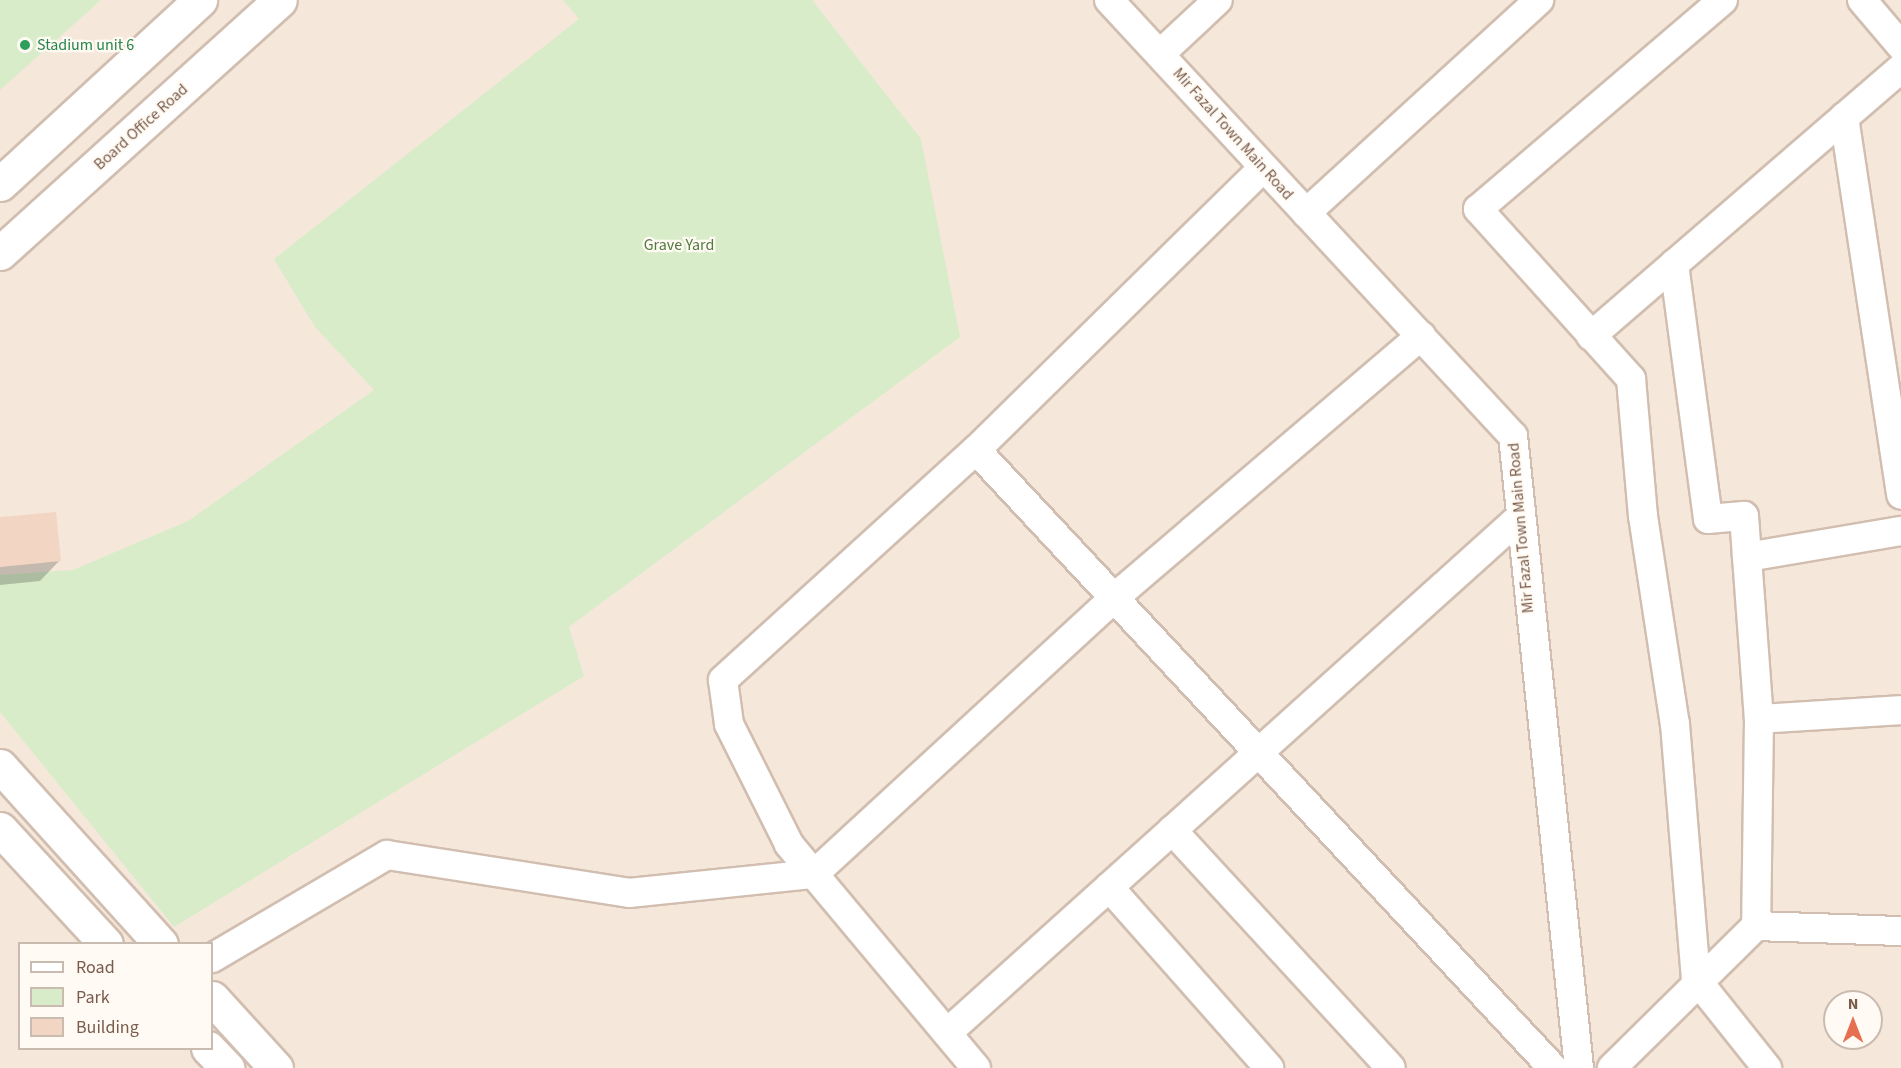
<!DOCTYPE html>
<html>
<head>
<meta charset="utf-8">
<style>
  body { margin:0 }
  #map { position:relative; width:1901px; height:1068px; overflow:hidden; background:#fdf6ec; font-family:"Source Sans 3",sans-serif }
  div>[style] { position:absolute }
  .residential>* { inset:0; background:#f5e8da }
  .green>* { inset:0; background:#d8ecc9 }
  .shadow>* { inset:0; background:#0003 }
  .building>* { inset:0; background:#f3d5c3 }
  .roads { filter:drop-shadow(2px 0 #d1beb0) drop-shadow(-2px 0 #d1beb0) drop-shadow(0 2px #d1beb0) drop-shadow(0 -2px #d1beb0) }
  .street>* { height:28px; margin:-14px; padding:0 14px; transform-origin:14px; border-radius:14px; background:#fff }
  .secondary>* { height:33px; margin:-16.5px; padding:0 16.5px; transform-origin:16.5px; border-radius:16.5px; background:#fff }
  .dots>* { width:16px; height:16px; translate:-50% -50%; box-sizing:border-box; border:3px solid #fffaf3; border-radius:50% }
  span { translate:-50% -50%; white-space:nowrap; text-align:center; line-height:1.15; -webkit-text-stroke:4.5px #fffaf3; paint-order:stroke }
  .leisure-label { font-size:16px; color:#27864d }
  .left { translate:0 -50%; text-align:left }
  .street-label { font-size:16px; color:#7a5c4d }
  .park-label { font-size:16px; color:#537a41 }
  .legend { position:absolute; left:18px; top:942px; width:195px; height:108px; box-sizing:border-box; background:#fffaf3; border:2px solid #cabbb1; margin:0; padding:8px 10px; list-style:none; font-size:18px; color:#7a5c4d }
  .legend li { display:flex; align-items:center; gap:12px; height:30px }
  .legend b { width:30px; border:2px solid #cabbb1 }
  .north { position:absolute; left:1823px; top:990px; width:60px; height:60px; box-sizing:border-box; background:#fffaf3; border:2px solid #cabbb1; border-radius:50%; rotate:0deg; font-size:16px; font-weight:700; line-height:24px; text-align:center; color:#7a5c4d }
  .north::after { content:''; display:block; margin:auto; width:21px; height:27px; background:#e76f51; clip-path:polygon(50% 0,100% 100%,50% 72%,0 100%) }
</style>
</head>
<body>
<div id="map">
  <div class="residential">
    <div style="clip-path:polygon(evenodd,0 0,1901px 0,1901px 1068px,0 1068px,0 0,20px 944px,212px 944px,212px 1048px,20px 1048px,20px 944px,0 0,1835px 1002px,1871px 1002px,1871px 1038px,1835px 1038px,1835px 1002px)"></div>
  </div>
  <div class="green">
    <div style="clip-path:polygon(0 0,101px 0,0 90px)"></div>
    <div style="clip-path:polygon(563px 0,812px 0,921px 139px,960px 337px,569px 627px,584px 676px,174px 927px,0 712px,0 575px,73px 570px,188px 521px,374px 390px,315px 327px,274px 259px,579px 19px)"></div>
  </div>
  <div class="shadow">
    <div style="clip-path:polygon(0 519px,60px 560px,40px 581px,0 585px)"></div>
  </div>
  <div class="building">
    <div style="clip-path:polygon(56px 512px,61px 561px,0 567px,0 517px)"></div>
  </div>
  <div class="roads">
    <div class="street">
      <div style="left:1109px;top:0;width:594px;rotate:47.18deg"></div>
      <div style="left:1513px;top:436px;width:635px;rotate:84.04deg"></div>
      <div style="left:1723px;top:0;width:322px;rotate:139.5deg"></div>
      <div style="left:1478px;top:209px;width:229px;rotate:48deg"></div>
      <div style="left:1631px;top:379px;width:138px;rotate:85deg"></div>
      <div style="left:1643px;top:516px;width:210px;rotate:81.3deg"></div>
      <div style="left:1675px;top:724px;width:256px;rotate:85.3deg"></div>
      <div style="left:1696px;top:979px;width:114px;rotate:51.4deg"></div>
      <div style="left:1862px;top:0;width:60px;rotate:49.7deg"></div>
      <div style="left:1160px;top:54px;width:79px;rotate:-43deg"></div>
      <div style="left:1844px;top:117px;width:382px;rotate:81.4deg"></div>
      <div style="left:1306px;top:213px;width:316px;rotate:-42.4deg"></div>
      <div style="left:1674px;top:264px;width:257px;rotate:82.4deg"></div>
      <div style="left:1708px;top:519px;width:36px;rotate:-5deg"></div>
      <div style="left:1744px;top:516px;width:204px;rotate:85.8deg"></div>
      <div style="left:1759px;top:719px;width:207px;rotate:90.8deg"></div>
      <div style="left:1591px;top:336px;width:410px;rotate:-40.8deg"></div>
      <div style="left:976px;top:450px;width:400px;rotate:-44.5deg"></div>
      <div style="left:1747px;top:557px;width:156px;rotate:-9.6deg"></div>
      <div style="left:1759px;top:719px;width:142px;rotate:-3.6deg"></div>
      <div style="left:1172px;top:830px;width:323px;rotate:47.4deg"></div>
      <div style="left:1109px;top:887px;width:242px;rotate:48.5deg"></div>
      <div style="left:212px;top:958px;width:203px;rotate:-30.5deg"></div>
      <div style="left:387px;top:855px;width:245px;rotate:8.9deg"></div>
      <div style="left:629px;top:893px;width:186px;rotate:-5.9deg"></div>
      <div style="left:814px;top:874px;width:408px;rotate:-42.6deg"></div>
      <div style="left:1114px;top:598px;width:404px;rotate:-40.5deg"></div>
      <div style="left:947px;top:1033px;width:768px;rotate:-41.99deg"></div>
      <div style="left:976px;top:1068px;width:292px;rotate:-129.9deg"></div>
      <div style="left:789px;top:844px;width:134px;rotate:-116.6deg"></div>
      <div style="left:729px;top:724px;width:44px;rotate:-97.8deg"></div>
      <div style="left:723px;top:680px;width:342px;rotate:-42.3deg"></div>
      <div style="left:976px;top:450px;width:845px;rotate:46.97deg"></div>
      <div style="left:1612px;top:1068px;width:202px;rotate:-44.6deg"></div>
      <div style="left:1756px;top:926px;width:145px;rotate:2deg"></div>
    </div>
    <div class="secondary">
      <div style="left:0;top:184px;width:272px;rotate:-42.6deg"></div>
      <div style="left:0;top:253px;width:377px;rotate:-42.1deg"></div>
      <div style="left:0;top:766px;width:240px;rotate:47.9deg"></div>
      <div style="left:0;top:829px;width:156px;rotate:47.3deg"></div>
      <div style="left:212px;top:998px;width:95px;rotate:47.6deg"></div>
      <div style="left:208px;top:1048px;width:28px;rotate:46deg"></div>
    </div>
  </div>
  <div class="dots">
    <div style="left:25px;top:45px;background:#2e9e5b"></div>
  </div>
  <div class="leisure-label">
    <span class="left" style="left:37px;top:45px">Stadium unit 6</span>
  </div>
  <div class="street-label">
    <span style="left:141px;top:127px;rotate:-42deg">Board Office Road</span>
    <span style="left:1233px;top:134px;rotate:48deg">Mir Fazal Town Main Road</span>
    <span style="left:1521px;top:528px;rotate:-95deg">Mir Fazal Town Main Road</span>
  </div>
  <div class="park-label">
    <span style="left:679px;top:245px">Grave Yard</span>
  </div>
  <ul class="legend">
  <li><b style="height:8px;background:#fff"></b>Road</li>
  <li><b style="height:16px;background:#d8ecc9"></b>Park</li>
  <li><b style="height:16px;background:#f3d5c3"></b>Building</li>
  </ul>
  <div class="north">N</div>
</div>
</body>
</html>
